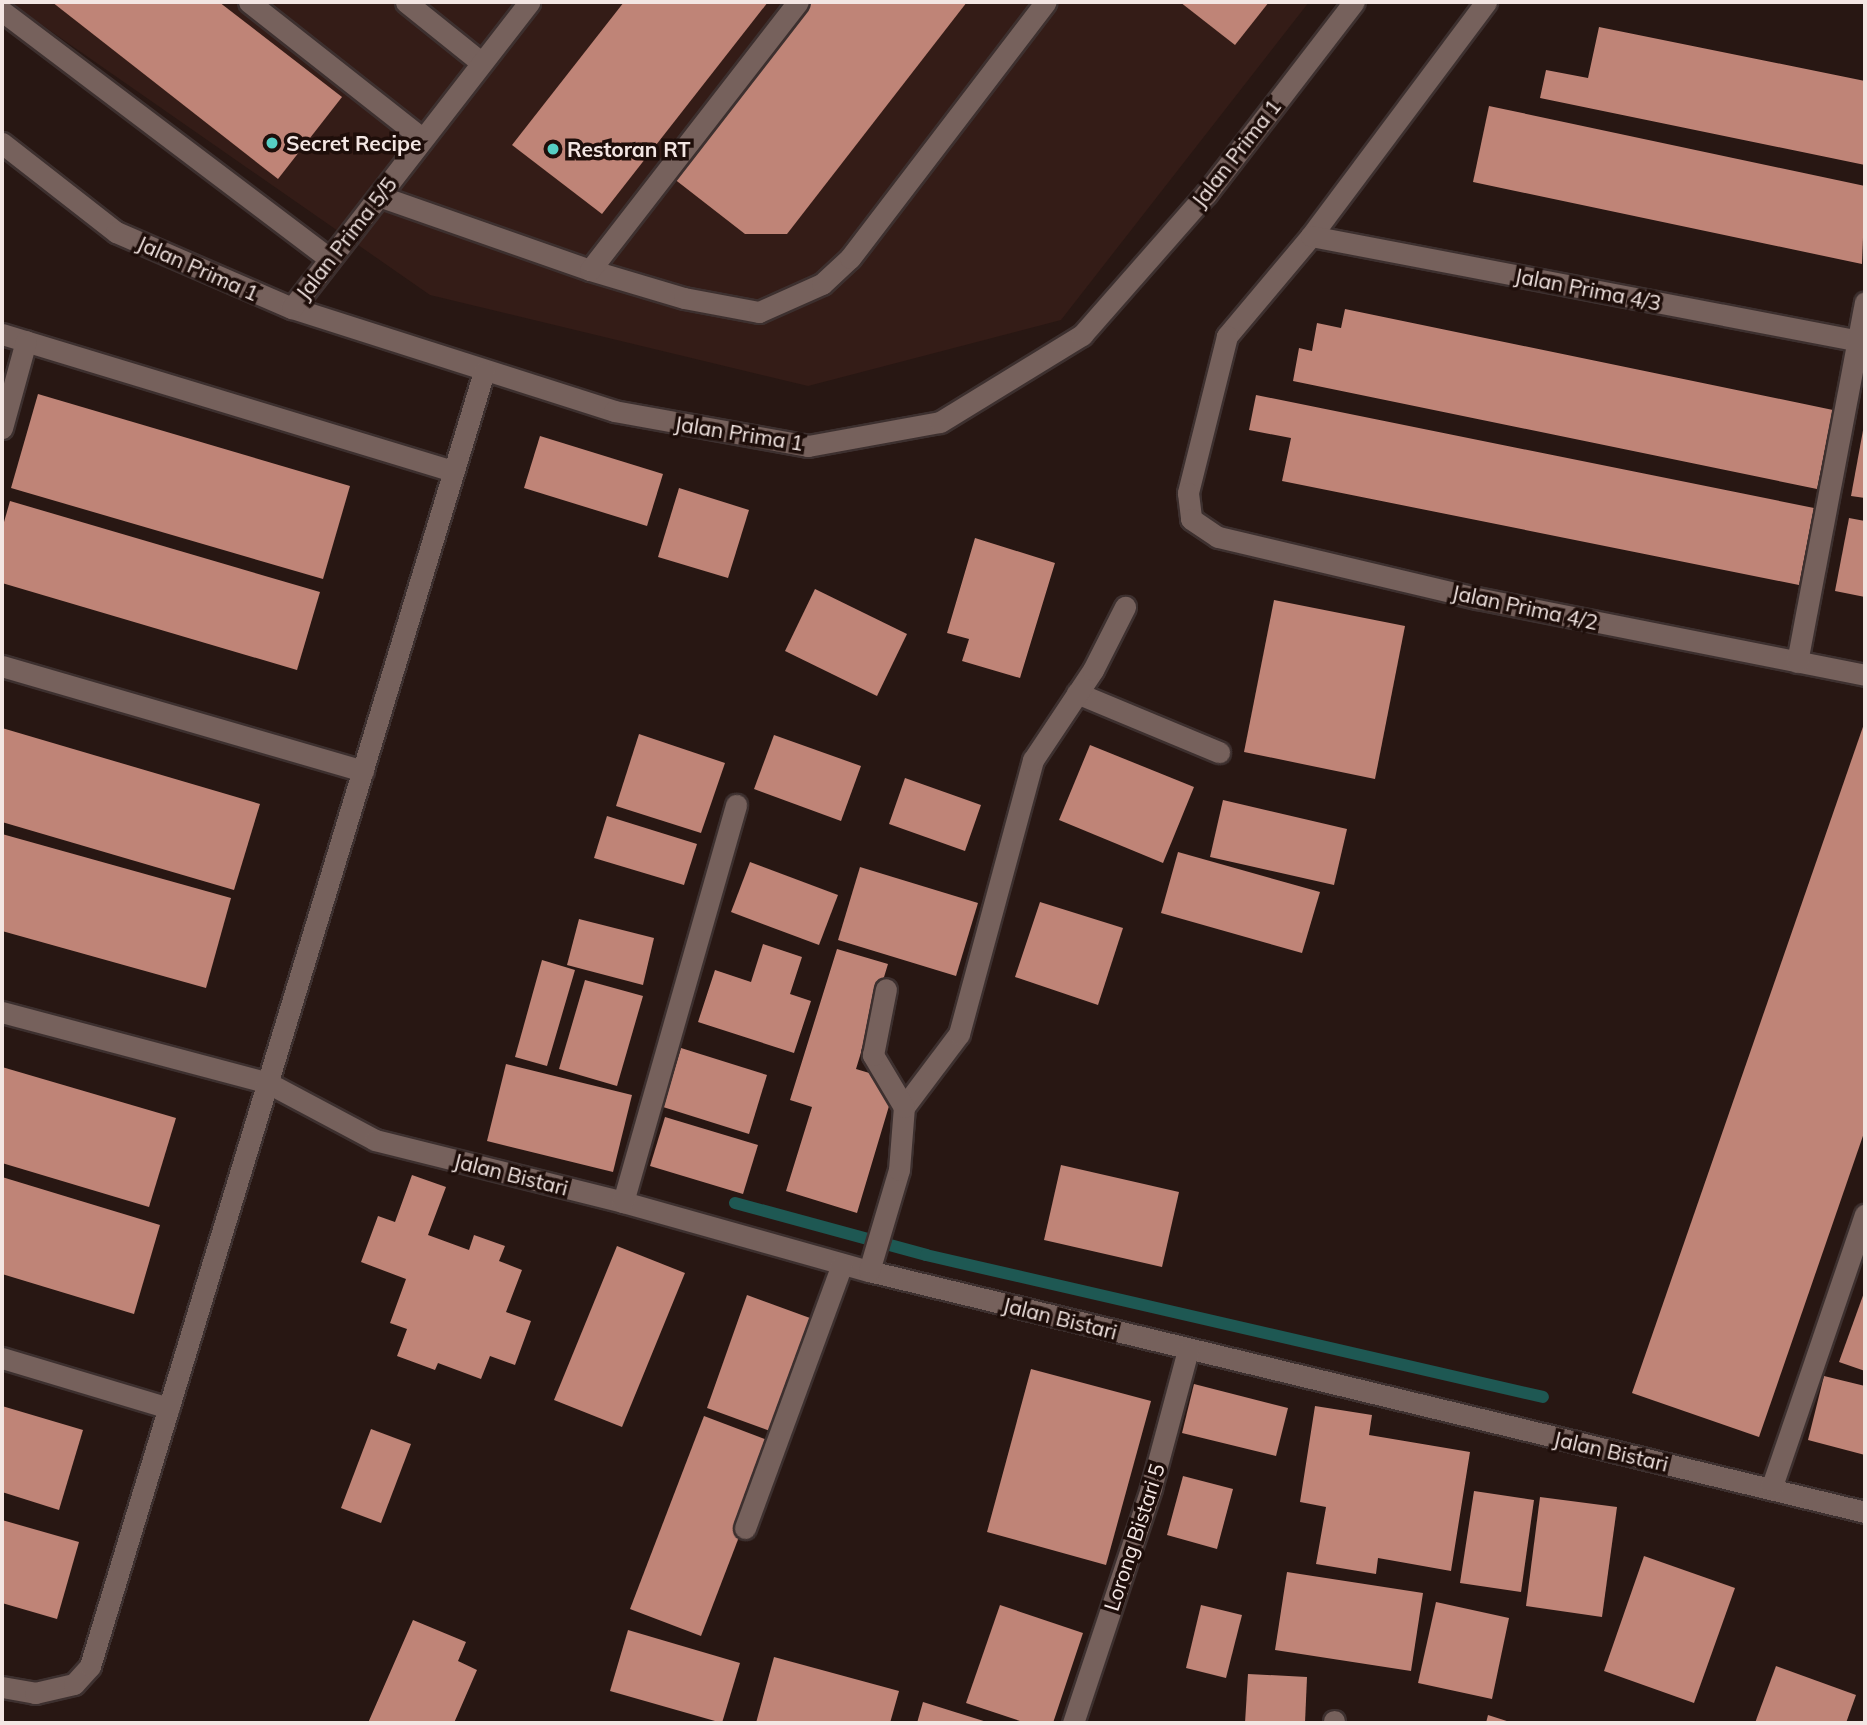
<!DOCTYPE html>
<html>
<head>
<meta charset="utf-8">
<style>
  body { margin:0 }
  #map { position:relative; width:1867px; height:1725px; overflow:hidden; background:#281713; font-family:Mulish,sans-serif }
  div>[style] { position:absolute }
  .built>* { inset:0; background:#341c17 }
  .stream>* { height:12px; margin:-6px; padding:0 6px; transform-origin:6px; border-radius:6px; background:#1e5853 }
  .building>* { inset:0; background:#bf8477 }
  .roads { filter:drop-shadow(2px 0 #3d302f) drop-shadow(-2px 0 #3d302f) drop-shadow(0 2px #3d302f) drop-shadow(0 -2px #3d302f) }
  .minor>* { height:21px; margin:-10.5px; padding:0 10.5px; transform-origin:10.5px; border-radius:10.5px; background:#76615c }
  .dots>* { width:19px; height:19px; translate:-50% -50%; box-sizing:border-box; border:4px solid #1e0e0a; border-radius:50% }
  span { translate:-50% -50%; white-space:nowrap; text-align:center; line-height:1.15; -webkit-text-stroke:7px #1e0e0a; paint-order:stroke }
  .poi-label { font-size:21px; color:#f3e6e3; font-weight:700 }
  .left { translate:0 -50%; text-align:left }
  .street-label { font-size:21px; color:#f3e6e3 }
  .frame { position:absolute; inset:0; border:4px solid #f3e6e3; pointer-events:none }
</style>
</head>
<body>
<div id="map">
  <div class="built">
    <div style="clip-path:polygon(9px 2px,1309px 2px,1061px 320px,808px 386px,430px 295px)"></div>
  </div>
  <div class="stream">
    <div style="left:735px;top:1203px;width:198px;rotate:15.2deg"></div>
    <div style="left:926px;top:1255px;width:633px;rotate:12.96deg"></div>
  </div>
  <div class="building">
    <div style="clip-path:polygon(52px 2px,219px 2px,342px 97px,278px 179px)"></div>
    <div style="clip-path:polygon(624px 2px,768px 2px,602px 214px,512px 145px)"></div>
    <div style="clip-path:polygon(810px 2px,967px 2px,787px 234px,745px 234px,673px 178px)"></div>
    <div style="clip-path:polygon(1180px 2px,1269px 2px,1235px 45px)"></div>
    <div style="clip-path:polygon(1599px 27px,1865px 81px,1865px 165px,1540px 98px,1546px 70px,1588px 78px)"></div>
    <div style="clip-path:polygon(1489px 106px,1865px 186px,1862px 264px,1473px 182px)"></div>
    <div style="clip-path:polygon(1345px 309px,1833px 410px,1817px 489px,1293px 381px,1299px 348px,1312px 351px,1317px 323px,1341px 328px)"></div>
    <div style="clip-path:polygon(38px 394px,350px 486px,323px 579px,11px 488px)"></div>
    <div style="clip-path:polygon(1256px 395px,1814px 508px,1799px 585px,1282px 481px,1291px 438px,1249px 430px)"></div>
    <div style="clip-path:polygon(1864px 425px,1865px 425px,1865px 498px,1851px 496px)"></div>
    <div style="clip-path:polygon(540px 436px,663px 474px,647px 526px,524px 488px)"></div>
    <div style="clip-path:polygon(679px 488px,749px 510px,728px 578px,658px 557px)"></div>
    <div style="clip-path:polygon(10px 501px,320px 592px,297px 670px,2px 583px,2px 529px)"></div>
    <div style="clip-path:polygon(1849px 518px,1865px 521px,1865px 597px,1835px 591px)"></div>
    <div style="clip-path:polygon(975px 538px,1055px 563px,1020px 678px,962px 661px,969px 639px,947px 633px)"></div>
    <div style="clip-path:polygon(815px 589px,907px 634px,877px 696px,785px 651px)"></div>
    <div style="clip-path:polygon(1274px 600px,1405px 626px,1375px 779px,1244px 752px)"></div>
    <div style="clip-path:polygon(1865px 721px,1865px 1130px,1759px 1437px,1632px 1393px)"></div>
    <div style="clip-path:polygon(2px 728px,260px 804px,234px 890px,2px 822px)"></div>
    <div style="clip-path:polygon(639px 734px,725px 763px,701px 833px,616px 806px)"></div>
    <div style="clip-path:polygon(774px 735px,861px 766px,841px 821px,754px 789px)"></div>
    <div style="clip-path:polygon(1090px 745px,1194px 787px,1163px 863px,1059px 820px)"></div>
    <div style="clip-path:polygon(905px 778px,981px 805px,965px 851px,889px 824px)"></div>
    <div style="clip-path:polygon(1223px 800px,1347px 829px,1334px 885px,1210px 857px)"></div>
    <div style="clip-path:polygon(607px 816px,697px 844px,684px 885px,594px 858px)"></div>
    <div style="clip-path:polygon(2px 834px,231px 898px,206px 988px,2px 931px)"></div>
    <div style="clip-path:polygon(1178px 852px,1320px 892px,1302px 953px,1161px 913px)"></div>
    <div style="clip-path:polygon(750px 862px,838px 895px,819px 945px,731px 912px)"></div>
    <div style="clip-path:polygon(860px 867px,978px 903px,956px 976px,838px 940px)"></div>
    <div style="clip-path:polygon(1040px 902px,1123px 928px,1098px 1005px,1015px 977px)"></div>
    <div style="clip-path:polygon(579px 919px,654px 938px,643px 985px,567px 965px)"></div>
    <div style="clip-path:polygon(763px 944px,802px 957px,790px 994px,811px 1001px,794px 1053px,698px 1022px,715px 970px,751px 982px)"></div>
    <div style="clip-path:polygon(837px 949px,888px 964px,856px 1069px,886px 1078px,881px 1093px,892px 1096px,857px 1213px,786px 1191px,812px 1107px,790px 1100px)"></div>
    <div style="clip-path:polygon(542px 960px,575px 970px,547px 1066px,515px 1057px)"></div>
    <div style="clip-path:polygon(585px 980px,643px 996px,617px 1086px,559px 1069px)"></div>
    <div style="clip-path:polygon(681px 1048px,767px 1075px,749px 1134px,663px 1107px)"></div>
    <div style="clip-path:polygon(506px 1064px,632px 1095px,613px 1172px,487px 1141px)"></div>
    <div style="clip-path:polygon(2px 1067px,176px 1118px,149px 1207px,2px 1163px)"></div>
    <div style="clip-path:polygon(665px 1117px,758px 1145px,743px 1194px,650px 1166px)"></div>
    <div style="clip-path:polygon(1061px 1165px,1179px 1192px,1162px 1267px,1044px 1240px)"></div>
    <div style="clip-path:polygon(412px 1175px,446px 1187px,428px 1235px,469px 1250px,474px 1235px,505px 1246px,499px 1261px,522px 1270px,506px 1312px,531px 1321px,515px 1365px,490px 1356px,481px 1379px,438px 1363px,435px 1370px,397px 1356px,407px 1329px,390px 1323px,406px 1279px,361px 1262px,378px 1216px,395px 1222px)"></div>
    <div style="clip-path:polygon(2px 1177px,160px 1225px,134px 1314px,2px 1274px)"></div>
    <div style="clip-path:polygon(617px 1246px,685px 1273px,622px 1427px,554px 1400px)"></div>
    <div style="clip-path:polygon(1865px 1290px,1865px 1371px,1839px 1362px)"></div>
    <div style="clip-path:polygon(747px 1295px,810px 1318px,770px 1431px,707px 1408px)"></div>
    <div style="clip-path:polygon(1031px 1369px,1151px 1401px,1106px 1565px,987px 1532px)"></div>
    <div style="clip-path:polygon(1824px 1376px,1865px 1386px,1865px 1455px,1808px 1440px)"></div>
    <div style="clip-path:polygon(1194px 1384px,1288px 1408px,1276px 1456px,1182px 1433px)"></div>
    <div style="clip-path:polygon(2px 1406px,83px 1430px,59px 1510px,2px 1492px)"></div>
    <div style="clip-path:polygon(1315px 1406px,1372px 1415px,1369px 1435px,1470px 1452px,1451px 1571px,1378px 1558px,1376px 1574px,1316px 1564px,1326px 1507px,1300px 1502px)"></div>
    <div style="clip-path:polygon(704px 1416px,775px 1443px,701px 1636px,630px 1609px)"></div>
    <div style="clip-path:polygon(371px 1429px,411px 1444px,381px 1523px,341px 1508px)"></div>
    <div style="clip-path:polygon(1183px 1476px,1233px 1489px,1217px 1549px,1167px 1535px)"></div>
    <div style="clip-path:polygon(1474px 1491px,1534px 1500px,1521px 1592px,1460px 1583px)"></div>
    <div style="clip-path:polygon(1540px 1497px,1617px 1507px,1602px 1617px,1526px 1606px)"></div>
    <div style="clip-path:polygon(2px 1520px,79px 1542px,57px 1619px,2px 1603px)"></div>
    <div style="clip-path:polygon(1644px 1556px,1735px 1588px,1694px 1703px,1604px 1671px)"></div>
    <div style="clip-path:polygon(1287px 1572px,1423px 1593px,1411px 1671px,1275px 1650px)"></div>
    <div style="clip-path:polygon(1436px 1602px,1509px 1618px,1492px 1699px,1418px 1683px)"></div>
    <div style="clip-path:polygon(1000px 1605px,1083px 1633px,1053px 1723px,1026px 1723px,966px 1703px)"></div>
    <div style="clip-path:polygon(1201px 1605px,1242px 1615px,1226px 1678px,1186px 1668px)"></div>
    <div style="clip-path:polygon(413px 1620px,466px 1642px,458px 1661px,477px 1670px,454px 1723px,368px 1723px)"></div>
    <div style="clip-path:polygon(628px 1630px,740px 1663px,722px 1723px,610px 1691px)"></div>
    <div style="clip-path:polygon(774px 1657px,899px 1691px,890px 1723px,756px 1723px)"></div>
    <div style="clip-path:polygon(1776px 1666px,1856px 1695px,1846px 1723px,1755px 1723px)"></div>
    <div style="clip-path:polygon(1248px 1674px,1307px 1677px,1305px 1723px,1245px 1723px)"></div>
    <div style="clip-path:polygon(923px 1702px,990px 1723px,917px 1723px)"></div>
    <div style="clip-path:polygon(1488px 1715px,1513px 1723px,1486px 1723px)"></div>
  </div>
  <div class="roads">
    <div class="minor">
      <div style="left:249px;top:2px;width:221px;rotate:38.2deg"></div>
      <div style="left:406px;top:2px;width:97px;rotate:38.8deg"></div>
      <div style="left:1486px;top:2px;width:292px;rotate:126.8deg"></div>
      <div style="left:1311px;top:236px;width:131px;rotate:130deg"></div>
      <div style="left:1227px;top:336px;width:162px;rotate:104deg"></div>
      <div style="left:1188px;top:493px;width:26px;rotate:83deg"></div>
      <div style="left:1191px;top:519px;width:32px;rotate:34deg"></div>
      <div style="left:1218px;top:537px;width:266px;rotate:13.3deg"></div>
      <div style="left:1477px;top:598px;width:396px;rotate:11.2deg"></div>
      <div style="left:2px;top:11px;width:411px;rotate:37.1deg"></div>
      <div style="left:2px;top:143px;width:145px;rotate:38deg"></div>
      <div style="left:116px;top:232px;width:192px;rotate:23.4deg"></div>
      <div style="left:292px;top:308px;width:338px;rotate:17.7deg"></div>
      <div style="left:614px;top:411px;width:197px;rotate:10.2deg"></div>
      <div style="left:808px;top:446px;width:134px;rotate:-10.3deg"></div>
      <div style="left:940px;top:422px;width:167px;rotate:-31.5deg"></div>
      <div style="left:1082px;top:335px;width:188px;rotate:-48.7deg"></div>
      <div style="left:1206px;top:194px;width:242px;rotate:-52.4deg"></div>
      <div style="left:379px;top:196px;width:224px;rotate:19.3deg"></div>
      <div style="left:590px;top:270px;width:98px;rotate:16.6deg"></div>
      <div style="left:684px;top:298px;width:76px;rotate:10.6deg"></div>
      <div style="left:759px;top:312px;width:69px;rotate:-24deg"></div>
      <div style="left:822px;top:284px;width:38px;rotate:-43deg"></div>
      <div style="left:850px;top:258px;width:322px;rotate:-52.6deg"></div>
      <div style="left:1311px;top:236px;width:564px;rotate:10.83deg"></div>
      <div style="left:590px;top:270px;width:339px;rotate:-52.2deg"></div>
      <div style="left:292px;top:308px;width:387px;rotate:-52.2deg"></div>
      <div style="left:2px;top:334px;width:472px;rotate:16.9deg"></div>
      <div style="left:2px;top:428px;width:90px;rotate:-74.6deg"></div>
      <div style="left:1797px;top:662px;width:366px;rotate:-79.3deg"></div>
      <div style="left:2px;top:666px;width:376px;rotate:16.2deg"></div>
      <div style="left:1077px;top:693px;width:154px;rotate:22.6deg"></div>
      <div style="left:2px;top:1012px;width:275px;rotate:14.9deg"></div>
      <div style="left:268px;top:1083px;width:121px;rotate:28deg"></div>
      <div style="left:375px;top:1140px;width:256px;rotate:14deg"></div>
      <div style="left:623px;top:1202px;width:255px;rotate:15.7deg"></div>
      <div style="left:869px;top:1271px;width:1025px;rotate:13.6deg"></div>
      <div style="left:904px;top:1107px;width:91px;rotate:-53deg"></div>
      <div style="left:959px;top:1034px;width:284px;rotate:-74.9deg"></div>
      <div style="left:1033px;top:760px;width:108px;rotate:-56.3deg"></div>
      <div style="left:1093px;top:670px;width:71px;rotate:-63.1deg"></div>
      <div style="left:623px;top:1202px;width:413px;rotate:-74.1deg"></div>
      <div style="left:869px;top:1271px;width:105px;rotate:-73.5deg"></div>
      <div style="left:899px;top:1170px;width:63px;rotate:-85.5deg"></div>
      <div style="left:904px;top:1107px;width:61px;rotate:-120.8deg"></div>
      <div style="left:873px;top:1055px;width:67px;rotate:-78.9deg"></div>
      <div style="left:2px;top:1358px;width:174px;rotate:16.7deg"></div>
      <div style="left:1771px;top:1489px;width:290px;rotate:-71.1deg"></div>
      <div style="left:745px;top:1528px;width:281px;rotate:-69.8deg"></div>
      <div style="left:2px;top:1687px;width:34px;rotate:10deg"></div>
      <div style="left:35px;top:1693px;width:40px;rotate:-13deg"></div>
      <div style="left:74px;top:1684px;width:24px;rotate:-48deg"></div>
      <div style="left:90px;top:1666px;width:1353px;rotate:-73.07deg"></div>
      <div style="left:1073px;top:1723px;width:248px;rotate:-71.6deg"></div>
      <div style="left:1151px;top:1488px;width:143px;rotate:-75deg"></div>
      <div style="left:1334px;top:1723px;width:2px;rotate:-90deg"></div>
    </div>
  </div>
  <div class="dots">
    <div style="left:272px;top:143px;background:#56cec3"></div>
    <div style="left:553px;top:149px;background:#56cec3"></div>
  </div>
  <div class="poi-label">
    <span class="left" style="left:286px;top:143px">Secret Recipe</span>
    <span class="left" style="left:567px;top:149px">Restoran RT</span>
  </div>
  <div class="street-label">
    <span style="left:1236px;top:153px;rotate:-52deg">Jalan Prima 1</span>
    <span style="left:346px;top:238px;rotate:-52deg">Jalan Prima 5/5</span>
    <span style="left:198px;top:268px;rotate:24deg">Jalan Prima 1</span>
    <span style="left:1588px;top:289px;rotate:11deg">Jalan Prima 4/3</span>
    <span style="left:739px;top:433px;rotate:9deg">Jalan Prima 1</span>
    <span style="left:1525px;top:607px;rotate:12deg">Jalan Prima 4/2</span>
    <span style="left:511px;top:1174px;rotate:14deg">Jalan Bistari</span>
    <span style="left:1060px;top:1318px;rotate:14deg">Jalan Bistari</span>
    <span style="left:1611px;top:1451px;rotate:13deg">Jalan Bistari</span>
    <span style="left:1134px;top:1537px;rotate:-72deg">Lorong Bistari 5</span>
  </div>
  <div class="frame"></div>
</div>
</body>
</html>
